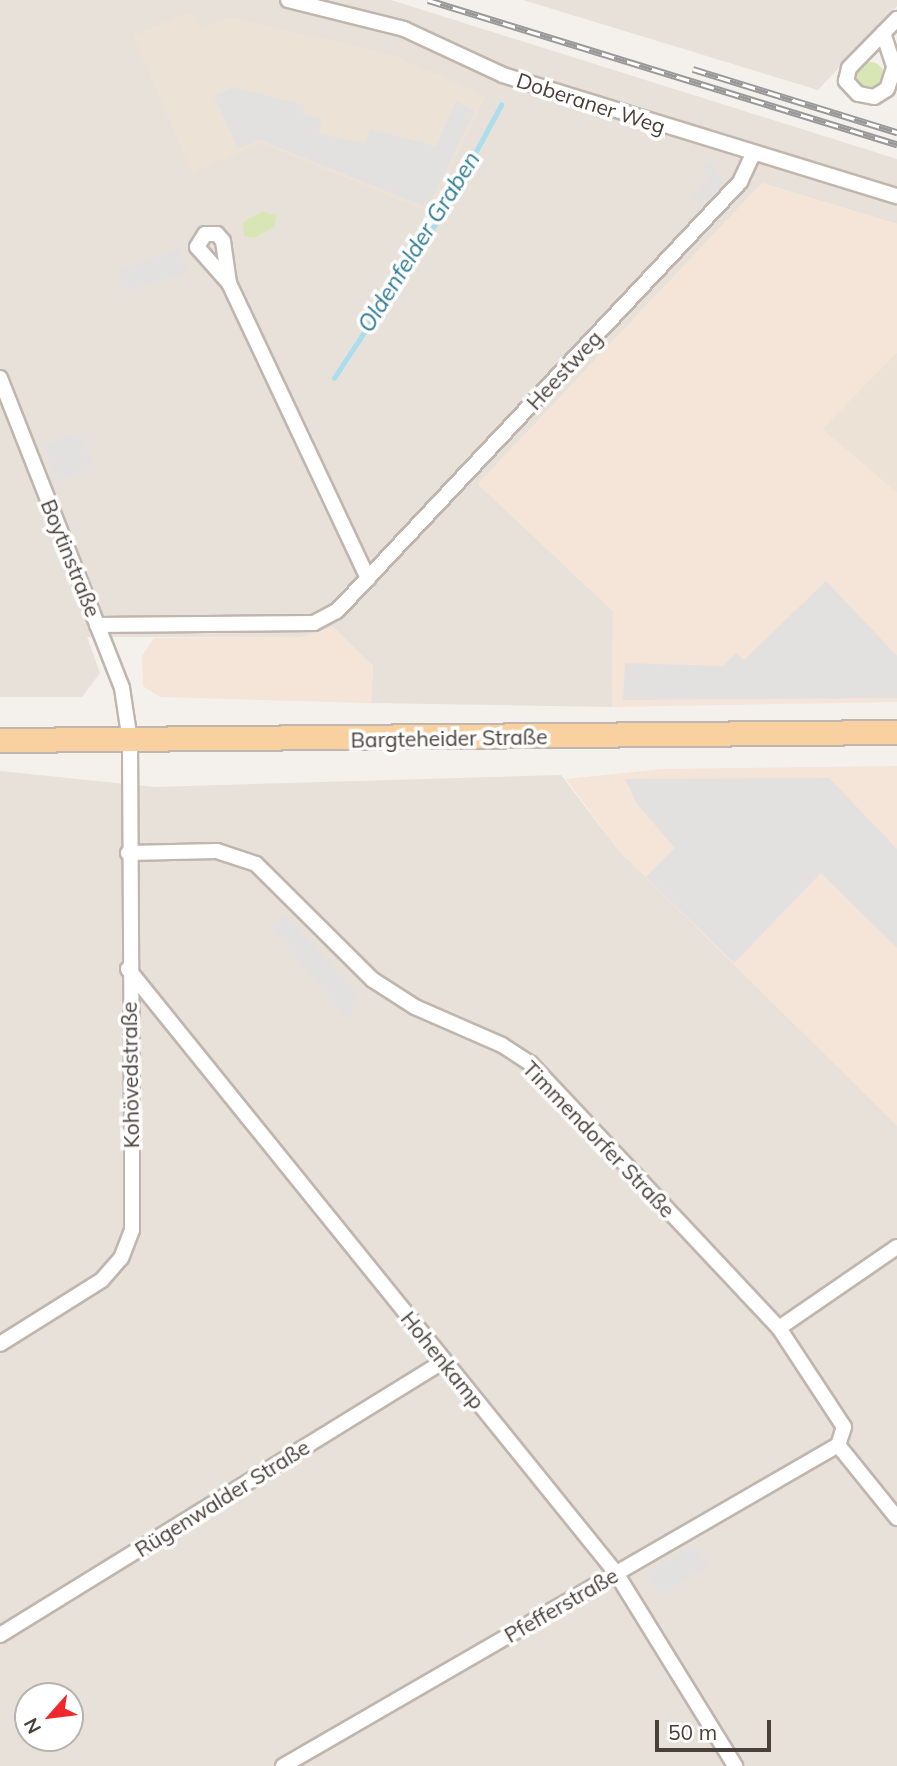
<!DOCTYPE html>
<html>
<head>
<meta charset="utf-8">
<style>
  body { margin:0 }
  #map { position:relative; width:897px; height:1766px; overflow:hidden; background:#f4f0eb; font-family:Mulish,sans-serif }
  div>[style] { position:absolute }
  .residential>* { inset:0; background:#e8e1d9 }
  .commercial>* { inset:0; background:#f5e4d8 }
  .education>* { inset:0; background:#ede2d6 }
  .green>* { inset:0; background:#d8e6b6 }
  .round { border-radius:50% }
  .parking>* { inset:0; background:#e3e1df }
  .stream>* { height:4.5px; margin:-2.25px; padding:0 2.25px; transform-origin:2.25px; border-radius:2.25px; background:#abdded }
  .roads { filter:drop-shadow(2px 0 #c0b6ae) drop-shadow(-2px 0 #c0b6ae) drop-shadow(0 2px #c0b6ae) drop-shadow(0 -2px #c0b6ae) }
  .street>* { height:14px; margin:-7px; padding:0 7px; transform-origin:7px; border-radius:7px; background:#fff }
  .primary>* { height:23px; margin:-11.5px; padding:0 11.5px; transform-origin:11.5px; border-radius:11.5px; background:#f9d1a0 }
  .rail>* { height:7px; margin-top:-3.5px; transform-origin:0; background:repeating-linear-gradient(90deg,#fff 0 13px,#999 0 26px); box-sizing:border-box; border-block:2px solid #999 }
  span { translate:-50% -50%; white-space:nowrap; text-align:center; line-height:1.15; -webkit-text-stroke:7px #fff; paint-order:stroke }
  .street-label { font-size:21px; color:#484039 }
  .water-label { font-size:23px; color:#317d97; font-style:italic }
  .north { position:absolute; left:14px; top:1682px; width:70px; height:70px; box-sizing:border-box; background:#fff; border:2px solid #b6b3b0; border-radius:50%; rotate:242deg; font-size:19px; font-weight:700; line-height:28px; text-align:center; color:#484039 }
  .north::after { content:''; display:block; margin:auto; width:24px; height:32px; background:#ee282b; clip-path:polygon(50% 0,100% 100%,50% 72%,0 100%) }
  .scale { position:absolute; left:655px; top:1720px; width:116px; height:32px; box-sizing:border-box; border:4px solid #484039; border-top:0; padding-left:9px; font-size:21px; line-height:24px; white-space:nowrap; color:#484039; -webkit-text-stroke:5px #fff; paint-order:stroke }
</style>
</head>
<body>
<div id="map">
  <div class="residential">
    <div style="clip-path:polygon(0 0,391px 0,897px 159px,897px 224px,762px 183px,478px 484px,613px 611px,612px 707px,371px 703px,373px 666px,333px 627px,303px 637px,87px 637px,100px 673px,82px 697px,0 697px)"></div>
    <div style="clip-path:polygon(523px 0,897px 0,897px 6px,818px 90px)"></div>
    <div style="clip-path:polygon(evenodd,0 771px,155px 787px,561px 775px,619px 851px,897px 1120px,897px 1766px,0 1766px,0 771px,28px 1696px,70px 1696px,70px 1738px,28px 1738px,28px 1696px)"></div>
  </div>
  <div class="commercial">
    <div style="clip-path:polygon(762px 183px,897px 224px,897px 352px,822px 429px,897px 493px,897px 702px,612px 707px,613px 611px,478px 484px)"></div>
    <div style="clip-path:polygon(333px 627px,373px 666px,371px 703px,160px 697px,143px 686px,142px 656px,154px 638px,303px 637px)"></div>
    <div style="clip-path:polygon(897px 766px,897px 1126px,619px 851px,566px 779px,663px 769px)"></div>
  </div>
  <div class="education">
    <div style="clip-path:polygon(186px 13px,193px 14px,200px 29px,230px 17px,393px 55px,486px 96px,429px 212px,261px 143px,192px 173px,133px 36px)"></div>
    <div style="clip-path:polygon(897px 352px,897px 493px,822px 429px)"></div>
  </div>
  <div class="green">
    <div class="round" style="left:856px;top:62px;width:28px;height:28px"></div>
    <div style="clip-path:polygon(263px 211px,276px 216px,274px 227px,254px 238px,244px 236px,243px 222px)"></div>
  </div>
  <div class="parking">
    <div style="clip-path:polygon(233px 87px,305px 105px,303px 114px,322px 119px,319px 133px,365px 144px,370px 129px,436px 146px,456px 101px,475px 111px,428px 208px,260px 140px,238px 149px,214px 96px)"></div>
    <div style="clip-path:polygon(703px 161px,717px 170px,725px 185px,703px 208px,692px 198px,707px 182px)"></div>
    <div style="clip-path:polygon(179px 249px,189px 272px,124px 291px,116px 270px)"></div>
    <div style="clip-path:polygon(79px 432px,93px 467px,58px 481px,42px 446px)"></div>
    <div style="clip-path:polygon(826px 581px,897px 656px,897px 698px,623px 700px,625px 663px,723px 666px,736px 653px,744px 660px)"></div>
    <div style="clip-path:polygon(829px 778px,897px 849px,897px 948px,821px 873px,734px 963px,646px 877px,675px 848px,637px 804px,625px 779px)"></div>
    <div style="clip-path:polygon(285px 914px,356px 991px,350px 1023px,270px 926px)"></div>
    <div style="clip-path:polygon(695px 1544px,708px 1566px,660px 1595px,646px 1573px)"></div>
  </div>
  <div class="stream">
    <div style="left:334px;top:378px;width:199px;rotate:-56.7deg"></div>
    <div style="left:443px;top:212px;width:122px;rotate:-61.5deg"></div>
  </div>
  <div class="roads">
    <div class="street">
      <div style="left:288px;top:0;width:120px;rotate:14deg"></div>
      <div style="left:404px;top:29px;width:109px;rotate:24.9deg"></div>
      <div style="left:503px;top:75px;width:412px;rotate:17.1deg"></div>
      <div style="left:883px;top:33px;width:44px;rotate:71.6deg"></div>
      <div style="left:894px;top:68px;width:22px;rotate:108deg"></div>
      <div style="left:887px;top:89px;width:15px;rotate:148deg"></div>
      <div style="left:874px;top:97px;width:16px;rotate:-169deg"></div>
      <div style="left:858px;top:94px;width:18px;rotate:-133deg"></div>
      <div style="left:846px;top:81px;width:13px;rotate:-77deg"></div>
      <div style="left:849px;top:68px;width:69px;rotate:-45.6deg"></div>
      <div style="left:229px;top:283px;width:48px;rotate:-131.6deg"></div>
      <div style="left:197px;top:247px;width:15px;rotate:-58deg"></div>
      <div style="left:205px;top:234px;width:12px"></div>
      <div style="left:217px;top:234px;width:9px;rotate:49deg"></div>
      <div style="left:223px;top:241px;width:42px;rotate:81.9deg"></div>
      <div style="left:229px;top:283px;width:327px;rotate:64.8deg"></div>
      <div style="left:0;top:378px;width:333px;rotate:68.5deg"></div>
      <div style="left:122px;top:688px;width:54px;rotate:81.4deg"></div>
      <div style="left:130px;top:741px;width:395px;rotate:89.7deg"></div>
      <div style="left:132px;top:1136px;width:94px;rotate:90deg"></div>
      <div style="left:132px;top:1230px;width:30px;rotate:111deg"></div>
      <div style="left:121px;top:1258px;width:29px;rotate:131deg"></div>
      <div style="left:102px;top:1280px;width:120px;rotate:147.9deg"></div>
      <div style="left:97px;top:625px;width:217px;rotate:-0.5deg"></div>
      <div style="left:314px;top:623px;width:26px;rotate:-28deg"></div>
      <div style="left:337px;top:611px;width:589px;rotate:-46.79deg"></div>
      <div style="left:740px;top:182px;width:31px;rotate:-65deg"></div>
      <div style="left:128px;top:853px;width:89px;rotate:-1.3deg"></div>
      <div style="left:217px;top:851px;width:41px;rotate:18.4deg"></div>
      <div style="left:256px;top:864px;width:165px;rotate:44.8deg"></div>
      <div style="left:373px;top:980px;width:50px;rotate:32.7deg"></div>
      <div style="left:415px;top:1007px;width:95px;rotate:23.6deg"></div>
      <div style="left:502px;top:1045px;width:35px;rotate:33deg"></div>
      <div style="left:531px;top:1064px;width:362px;rotate:46.8deg"></div>
      <div style="left:779px;top:1328px;width:118px;rotate:56.7deg"></div>
      <div style="left:844px;top:1427px;width:19px;rotate:108deg"></div>
      <div style="left:128px;top:969px;width:777px;rotate:51.06deg"></div>
      <div style="left:616px;top:1573px;width:227px;rotate:58.3deg"></div>
      <div style="left:779px;top:1328px;width:143px;rotate:-34.5deg"></div>
      <div style="left:838px;top:1445px;width:94px;rotate:51.1deg"></div>
      <div style="left:0;top:1635px;width:522px;rotate:-31.68deg"></div>
      <div style="left:283px;top:1766px;width:641px;rotate:-30.04deg"></div>
    </div>
    <div class="primary">
      <div style="left:0;top:740px;width:897px;rotate:-0.51deg"></div>
    </div>
  </div>
  <div class="rail">
    <div style="left:428px;top:0;width:491px;rotate:17.1deg"></div>
    <div style="left:693px;top:69px;width:214px;rotate:17.2deg"></div>
  </div>
  <div class="street-label">
    <span style="left:591px;top:103px;rotate:18deg">Doberaner Weg</span>
    <span style="left:564px;top:370px;rotate:-47deg">Heestweg</span>
    <span style="left:71px;top:558px;rotate:68deg">Boytinstraße</span>
    <span style="left:449px;top:738px;rotate:-1deg">Bargteheider Straße</span>
    <span style="left:130px;top:1075px;rotate:-91deg">Kohövedstraße</span>
    <span style="left:599px;top:1139px;rotate:46deg">Timmendorfer Straße</span>
    <span style="left:443px;top:1360px;rotate:51deg">Hohenkamp</span>
    <span style="left:222px;top:1498px;rotate:-32deg">Rügenwalder Straße</span>
    <span style="left:561px;top:1605px;rotate:-30deg">Pfefferstraße</span>
  </div>
  <div class="water-label">
    <span style="left:419px;top:242px;rotate:-58deg">Oldenfelder Graben</span>
  </div>
  <div class="north">N</div>
  <div class="scale">50 m</div>
</div>
</body>
</html>
